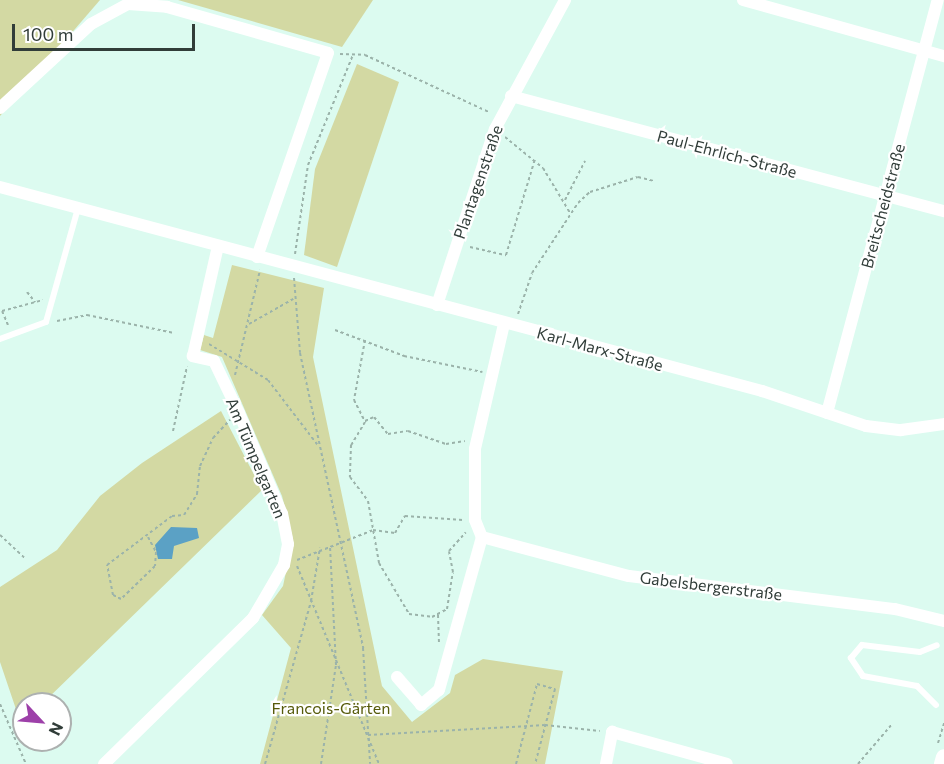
<!DOCTYPE html>
<html>
<head>
<meta charset="utf-8">
<style>
  body { margin:0 }
  #map { position:relative; width:944px; height:764px; overflow:hidden; background:#dcfbf0; font-family:Commissioner,sans-serif }
  div>[style] { position:absolute }
  .green>* { inset:0; background:#d3d9a3 }
  .water>* { inset:0; background:#5ba1c5 }
  .path>* { height:2px; margin-top:-1px; transform-origin:0; background:repeating-linear-gradient(90deg,#9bb3aa 0 3px,transparent 0 6px) }
  .service>* { height:6px; margin:-3px; padding:0 3px; transform-origin:3px; border-radius:3px; background:#fff }
  .minor>* { height:12px; margin:-6px; padding:0 6px; transform-origin:6px; border-radius:6px; background:#fff }
  .secondary>* { height:16px; margin:-8px; padding:0 8px; transform-origin:8px; border-radius:8px; background:#fff }
  span { translate:-50% -50%; white-space:nowrap; text-align:center; line-height:1.15; -webkit-text-stroke:4.5px #fff; paint-order:stroke }
  .street-label { font-size:16px; color:#313d39 }
  .park-label { font-size:16px; color:#565a0a }
  .north { position:absolute; left:12px; top:692px; width:60px; height:60px; box-sizing:border-box; background:#fff; border:2px solid #adb1b0; border-radius:50%; rotate:116deg; font-size:16px; font-weight:700; line-height:24px; text-align:center; color:#313d39 }
  .north::after { content:''; display:block; margin:auto; width:21px; height:27px; background:#9d40a9; clip-path:polygon(50% 0,100% 100%,50% 72%,0 100%) }
  .scale { position:absolute; left:12px; top:24px; width:183px; height:27px; box-sizing:border-box; border:3px solid #313d39; border-top:0; padding-left:8px; font-size:18px; line-height:21px; white-space:nowrap; color:#313d39; -webkit-text-stroke:4px #fff; paint-order:stroke }
</style>
</head>
<body>
<div id="map">
  <div class="green">
    <div style="clip-path:polygon(0 0,100px 0,0 116px)"></div>
    <div style="clip-path:polygon(178px 0,373px 0,342px 47px)"></div>
    <div style="clip-path:polygon(357px 64px,399px 82px,337px 267px,304px 255px,315px 169px)"></div>
    <div style="clip-path:polygon(232px 265px,324px 288px,313px 357px,382px 686px,412px 722px,450px 693px,455px 675px,483px 659px,563px 671px,545px 764px,260px 764px,291px 648px,262px 615px,283px 586px,293px 539px,282px 496px,222px 357px,200px 350px,204px 335px,213px 338px)"></div>
    <div style="clip-path:polygon(221px 411px,262px 490px,42px 704px,24px 704px,21px 724px,0 662px,0 587px,57px 550px,100px 496px,142px 463px)"></div>
  </div>
  <div class="water">
    <div style="clip-path:polygon(171px 527px,197px 528px,199px 538px,174px 546px,172px 559px,158px 559px,155px 545px)"></div>
  </div>
  <div class="path">
    <div style="left:340px;top:54px;width:25px;rotate:2deg"></div>
    <div style="left:365px;top:55px;width:136px;rotate:24.7deg"></div>
    <div style="left:505px;top:137px;width:49px;rotate:39.2deg"></div>
    <div style="left:543px;top:168px;width:52px;rotate:59deg"></div>
    <div style="left:565px;top:200px;width:44px;rotate:-62.9deg"></div>
    <div style="left:470px;top:247px;width:37px;rotate:13deg"></div>
    <div style="left:506px;top:255px;width:100px;rotate:-73.2deg"></div>
    <div style="left:295px;top:254px;width:90px;rotate:-81.7deg"></div>
    <div style="left:308px;top:165px;width:119px;rotate:-67.8deg"></div>
    <div style="left:294px;top:278px;width:75px;rotate:85.4deg"></div>
    <div style="left:300px;top:353px;width:302px;rotate:77.9deg"></div>
    <div style="left:363px;top:648px;width:116px;rotate:86.5deg"></div>
    <div style="left:27px;top:292px;width:13px;rotate:51deg"></div>
    <div style="left:518px;top:314px;width:43px;rotate:-71.1deg"></div>
    <div style="left:532px;top:273px;width:84px;rotate:-56.7deg"></div>
    <div style="left:578px;top:203px;width:16px;rotate:-43deg"></div>
    <div style="left:590px;top:192px;width:50px;rotate:-17.4deg"></div>
    <div style="left:638px;top:177px;width:16px;rotate:14deg"></div>
    <div style="left:57px;top:321px;width:31px;rotate:-11deg"></div>
    <div style="left:87px;top:315px;width:89px;rotate:11.7deg"></div>
    <div style="left:249px;top:324px;width:51px;rotate:-29.6deg"></div>
    <div style="left:8px;top:325px;width:15px;rotate:-113deg"></div>
    <div style="left:2px;top:311px;width:42px;rotate:-15deg"></div>
    <div style="left:335px;top:330px;width:74px;rotate:20.6deg"></div>
    <div style="left:404px;top:356px;width:80px;rotate:11.6deg"></div>
    <div style="left:365px;top:340px;width:61px;rotate:100.4deg"></div>
    <div style="left:354px;top:400px;width:25px;rotate:63deg"></div>
    <div style="left:365px;top:422px;width:27px;rotate:121deg"></div>
    <div style="left:351px;top:445px;width:32px;rotate:92deg"></div>
    <div style="left:350px;top:477px;width:30px;rotate:53deg"></div>
    <div style="left:368px;top:501px;width:63px;rotate:79.9deg"></div>
    <div style="left:379px;top:563px;width:59px;rotate:59.5deg"></div>
    <div style="left:409px;top:614px;width:23px;rotate:7deg"></div>
    <div style="left:432px;top:617px;width:17px;rotate:-28deg"></div>
    <div style="left:447px;top:609px;width:37px;rotate:-81deg"></div>
    <div style="left:453px;top:572px;width:21px;rotate:-101deg"></div>
    <div style="left:449px;top:551px;width:25px;rotate:-48deg"></div>
    <div style="left:209px;top:344px;width:69px;rotate:31.4deg"></div>
    <div style="left:268px;top:380px;width:81px;rotate:52.6deg"></div>
    <div style="left:235px;top:375px;width:108px;rotate:-76.6deg"></div>
    <div style="left:365px;top:421px;width:10px;rotate:-24deg"></div>
    <div style="left:374px;top:417px;width:22px;rotate:51deg"></div>
    <div style="left:388px;top:434px;width:20px;rotate:-9deg"></div>
    <div style="left:408px;top:431px;width:40px;rotate:18.9deg"></div>
    <div style="left:446px;top:444px;width:19px;rotate:-9deg"></div>
    <div style="left:173px;top:431px;width:66px;rotate:-77.8deg"></div>
    <div style="left:0;top:535px;width:35px;rotate:43deg"></div>
    <div style="left:148px;top:537px;width:17px;rotate:62deg"></div>
    <div style="left:156px;top:552px;width:14px;rotate:94deg"></div>
    <div style="left:155px;top:566px;width:47px;rotate:135.9deg"></div>
    <div style="left:121px;top:599px;width:9px;rotate:-153deg"></div>
    <div style="left:113px;top:595px;width:31px;rotate:-101deg"></div>
    <div style="left:107px;top:565px;width:81px;rotate:-37deg"></div>
    <div style="left:172px;top:516px;width:12px;rotate:-5deg"></div>
    <div style="left:184px;top:515px;width:25px;rotate:-58deg"></div>
    <div style="left:197px;top:494px;width:28px;rotate:-84deg"></div>
    <div style="left:200px;top:466px;width:31px;rotate:-65deg"></div>
    <div style="left:213px;top:438px;width:25px;rotate:-47deg"></div>
    <div style="left:297px;top:560px;width:82px;rotate:-21.5deg"></div>
    <div style="left:373px;top:530px;width:22px;rotate:8deg"></div>
    <div style="left:395px;top:533px;width:20px;rotate:-60deg"></div>
    <div style="left:405px;top:516px;width:58px;rotate:3.9deg"></div>
    <div style="left:297px;top:566px;width:214px;rotate:67.5deg"></div>
    <div style="left:438px;top:615px;width:30px;rotate:88deg"></div>
    <div style="left:0;top:704px;width:65px;rotate:66.6deg"></div>
    <div style="left:368px;top:735px;width:177px;rotate:-3.2deg"></div>
    <div style="left:545px;top:725px;width:55px;rotate:6.2deg"></div>
    <div style="left:938px;top:743px;width:21px;rotate:-73deg"></div>
    <div style="left:265px;top:764px;width:169px;rotate:-74.2deg"></div>
    <div style="left:311px;top:601px;width:54px;rotate:-80.4deg"></div>
    <div style="left:321px;top:764px;width:100px;rotate:-81.4deg"></div>
    <div style="left:336px;top:665px;width:120px;rotate:-92.9deg"></div>
    <div style="left:516px;top:764px;width:83px;rotate:-75.3deg"></div>
    <div style="left:537px;top:684px;width:19px;rotate:16deg"></div>
    <div style="left:555px;top:689px;width:78px;rotate:104.9deg"></div>
    <div style="left:858px;top:764px;width:54px;rotate:-49.5deg"></div>
  </div>
  <div class="service">
    <div style="left:0;top:339px;width:49px;rotate:-20.3deg"></div>
    <div style="left:46px;top:322px;width:118px;rotate:-74.3deg"></div>
    <div style="left:936px;top:705px;width:27px;rotate:-135deg"></div>
    <div style="left:917px;top:686px;width:55px;rotate:-169.5deg"></div>
    <div style="left:863px;top:676px;width:22px;rotate:-124deg"></div>
    <div style="left:851px;top:658px;width:17px;rotate:-50deg"></div>
    <div style="left:862px;top:645px;width:58px;rotate:6.9deg"></div>
    <div style="left:920px;top:652px;width:18px;rotate:-22deg"></div>
  </div>
  <div class="minor">
    <div style="left:743px;top:0;width:209px;rotate:15.6deg"></div>
    <div style="left:511px;top:96px;width:448px;rotate:14.9deg"></div>
    <div style="left:0;top:108px;width:124px;rotate:-42.7deg"></div>
    <div style="left:91px;top:24px;width:42px;rotate:-28.4deg"></div>
    <div style="left:128px;top:4px;width:39px;rotate:4deg"></div>
    <div style="left:167px;top:7px;width:167px;rotate:15.9deg"></div>
    <div style="left:328px;top:53px;width:216px;rotate:109.2deg"></div>
    <div style="left:0;top:187px;width:789px;rotate:14.99deg"></div>
    <div style="left:762px;top:391px;width:110px;rotate:18.6deg"></div>
    <div style="left:866px;top:426px;width:35px;rotate:7deg"></div>
    <div style="left:901px;top:430px;width:43px;rotate:-7.9deg"></div>
    <div style="left:437px;top:305px;width:185px;rotate:-71.8deg"></div>
    <div style="left:495px;top:129px;width:147px;rotate:-61.5deg"></div>
    <div style="left:504px;top:324px;width:128px;rotate:103.1deg"></div>
    <div style="left:475px;top:449px;width:71px;rotate:90deg"></div>
    <div style="left:475px;top:520px;width:18px;rotate:68deg"></div>
    <div style="left:482px;top:537px;width:152px;rotate:14.9deg"></div>
    <div style="left:629px;top:576px;width:268px;rotate:7.1deg"></div>
    <div style="left:895px;top:609px;width:50px;rotate:13.8deg"></div>
    <div style="left:827px;top:413px;width:428px;rotate:-75deg"></div>
    <div style="left:397px;top:677px;width:37px;rotate:49deg"></div>
    <div style="left:421px;top:705px;width:23px;rotate:-40deg"></div>
    <div style="left:439px;top:690px;width:159px;rotate:-74.3deg"></div>
    <div style="left:104px;top:764px;width:209px;rotate:-44.4deg"></div>
    <div style="left:253px;top:618px;width:61px;rotate:-59.7deg"></div>
    <div style="left:284px;top:565px;width:21px;rotate:-79deg"></div>
    <div style="left:288px;top:544px;width:31px;rotate:-101deg"></div>
    <div style="left:282px;top:514px;width:110px;rotate:-113.1deg"></div>
    <div style="left:239px;top:413px;width:58px;rotate:-115.7deg"></div>
    <div style="left:214px;top:361px;width:22px;rotate:-167deg"></div>
    <div style="left:193px;top:356px;width:113px;rotate:-77.2deg"></div>
    <div style="left:606px;top:764px;width:33px;rotate:-79deg"></div>
    <div style="left:612px;top:732px;width:119px;rotate:15.5deg"></div>
  </div>
  <div class="secondary">
    <div style="left:942px;top:764px;width:7px;rotate:-74deg"></div>
  </div>
  <div class="street-label">
    <span style="left:727px;top:154px;rotate:15deg">Paul-Ehrlich-Straße</span>
    <span style="left:478px;top:182px;rotate:-71deg">Plantagenstraße</span>
    <span style="left:883px;top:206px;rotate:-75deg">Breitscheidstraße</span>
    <span style="left:600px;top:349px;rotate:15deg">Karl-Marx-Straße</span>
    <span style="left:256px;top:458px;rotate:67deg">Am Tümpelgarten</span>
    <span style="left:711px;top:586px;rotate:7deg">Gabelsbergerstraße</span>
  </div>
  <div class="park-label">
    <span style="left:331px;top:708px">Francois-Gärten</span>
  </div>
  <div class="north">N</div>
  <div class="scale">100 m</div>
</div>
</body>
</html>
